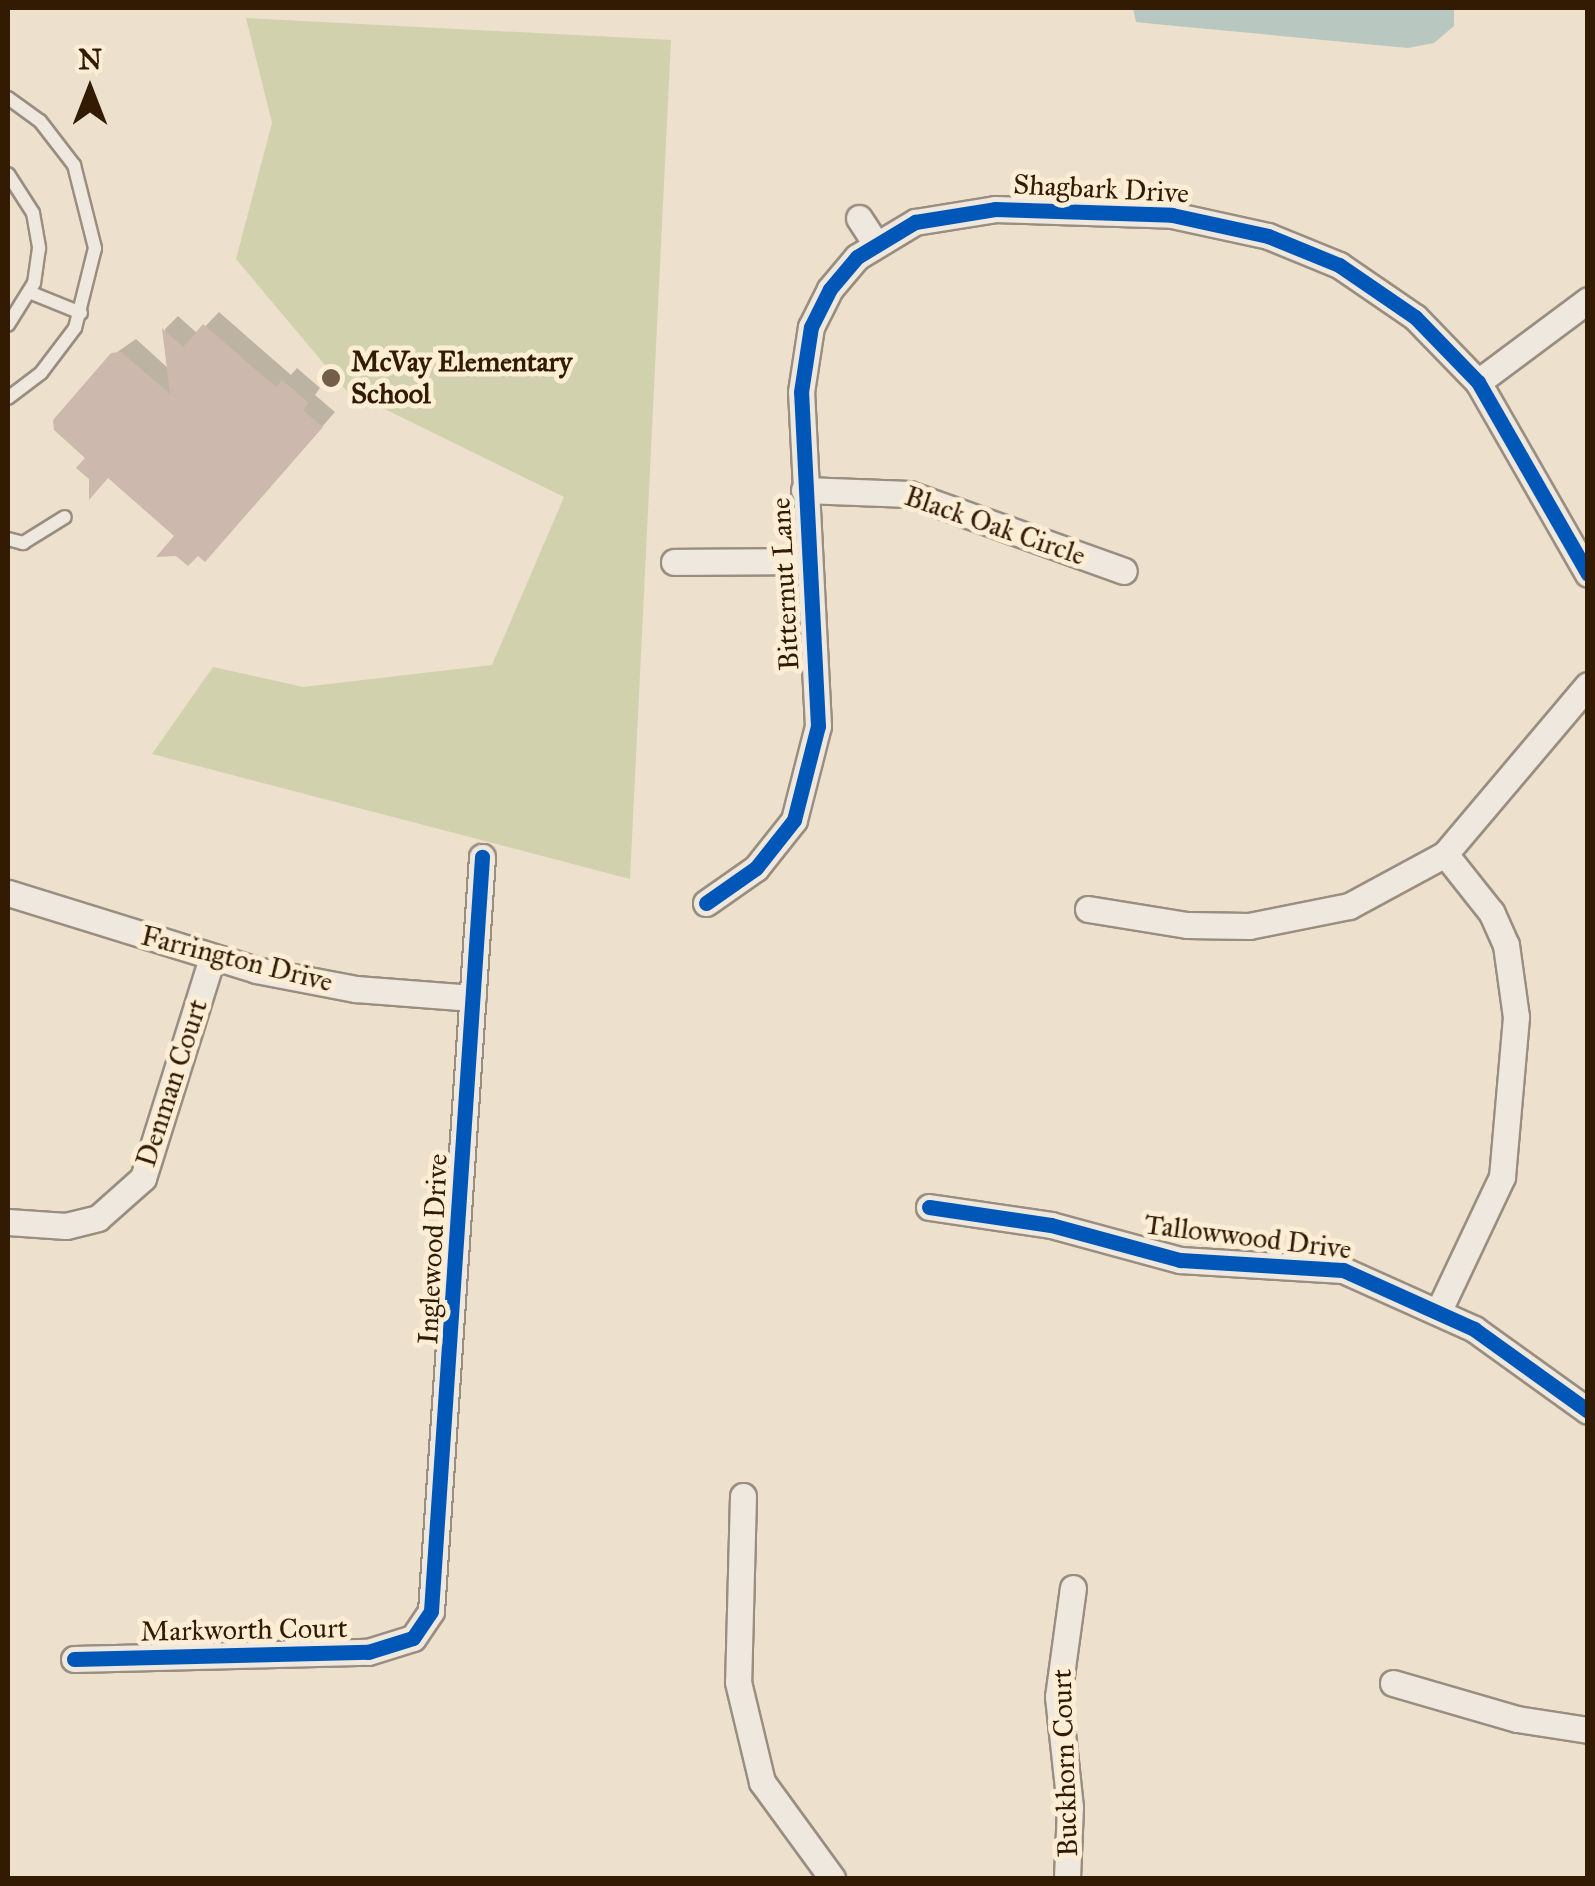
<!DOCTYPE html>
<html>
<head>
<meta charset="utf-8">
<style>
  body { margin:0 }
  #map { position:relative; width:1595px; height:1886px; overflow:hidden; background:#ede0cc; font-family:"IM FELL Great Primer",serif }
  div>[style] { position:absolute }
  .green>* { inset:0; background:#d1d1ae }
  .water>* { inset:0; background:#b9c7c1 }
  .shadow>* { inset:0; background:#0003 }
  .building>* { inset:0; background:#cdb8ad }
  .roads { filter:drop-shadow(2px 0 #998e80) drop-shadow(-2px 0 #998e80) drop-shadow(0 2px #998e80) drop-shadow(0 -2px #998e80) }
  .service>* { height:12px; margin:-6px; padding:0 6px; transform-origin:6px; border-radius:6px; background:#efe8df }
  .minor>* { height:25px; margin:-12.5px; padding:0 12.5px; transform-origin:12.5px; border-radius:12.5px; background:#efe8df }
  .cycleway>* { height:15px; margin:-7.5px; padding:0 7.5px; transform-origin:7.5px; border-radius:7.5px; background:#0057b8 }
  .dots>* { width:28px; height:28px; translate:-50% -50%; box-sizing:border-box; border:5px solid #fcedd5; border-radius:50% }
  span { translate:-50% -50%; white-space:nowrap; text-align:center; line-height:1.15; -webkit-text-stroke:10px #fcedd5; paint-order:stroke }
  .street-label { font-size:28px; color:#321a03 }
  .poi-label { font-size:28px; color:#321a03; font-weight:700 }
  .left { translate:0 -50%; text-align:left }
  .frame { position:absolute; inset:0; border:10px solid #321a03; pointer-events:none }
  .north { position:absolute; left:40px; top:40px; width:100px; height:100px; -webkit-text-stroke:8px #fcedd5; paint-order:stroke; rotate:0deg; font-size:28px; font-weight:700; line-height:40px; text-align:center; color:#321a03 }
  .north::after { content:''; display:block; margin:auto; width:35px; height:45px; background:#321a03; clip-path:polygon(50% 0,100% 100%,50% 72%,0 100%) }
</style>
</head>
<body>
<div id="map">
  <div class="green">
    <div style="clip-path:polygon(246px 18px,671px 40px,630px 879px,152px 754px,213px 667px,303px 687px,492px 665px,564px 497px,346px 390px,236px 259px,272px 123px)"></div>
  </div>
  <div class="water">
    <div style="clip-path:polygon(1133px 8px,1454px 8px,1454px 26px,1434px 43px,1408px 48px,1155px 24px,1136px 22px)"></div>
  </div>
  <div class="shadow">
    <div style="clip-path:polygon(219px 312px,291px 375px,297px 368px,320px 388px,315px 395px,335px 412px,218px 545px,178px 536px,89px 457px,113px 355px,136px 339px,169px 369px,165px 329px,178px 316px,198px 334px)"></div>
  </div>
  <div class="building">
    <div style="clip-path:polygon(203px 324px,276px 387px,282px 380px,309px 403px,303px 410px,323px 427px,205px 562px,198px 556px,188px 566px,176px 556px,156px 557px,174px 536px,108px 478px,89px 500px,89px 479px,76px 468px,85px 458px,54px 430px,53px 420px,111px 353px,121px 352px,170px 394px,162px 328px,183px 347px)"></div>
  </div>
  <div class="roads">
    <div class="service">
      <div style="left:8px;top:98px;width:39px;rotate:36deg"></div>
      <div style="left:40px;top:121px;width:56px;rotate:52.3deg"></div>
      <div style="left:74px;top:165px;width:86px;rotate:75.8deg"></div>
      <div style="left:95px;top:248px;width:82px;rotate:104deg"></div>
      <div style="left:75px;top:328px;width:56px;rotate:127.1deg"></div>
      <div style="left:41px;top:373px;width:41px;rotate:142.9deg"></div>
      <div style="left:8px;top:174px;width:46px;rotate:57.3deg"></div>
      <div style="left:33px;top:213px;width:36px;rotate:80deg"></div>
      <div style="left:39px;top:248px;width:35px;rotate:98deg"></div>
      <div style="left:34px;top:283px;width:49px;rotate:121.8deg"></div>
      <div style="left:29px;top:292px;width:56px;rotate:22deg"></div>
      <div style="left:8px;top:539px;width:16px;rotate:15deg"></div>
      <div style="left:23px;top:543px;width:49px;rotate:-31.8deg"></div>
    </div>
    <div class="minor">
      <div style="left:859px;top:218px;width:30px;rotate:57deg"></div>
      <div style="left:1478px;top:382px;width:137px;rotate:-36.7deg"></div>
      <div style="left:804px;top:490px;width:105px;rotate:2.2deg"></div>
      <div style="left:909px;top:494px;width:228px;rotate:19.7deg"></div>
      <div style="left:674px;top:562px;width:133px;rotate:-0.4deg"></div>
      <div style="left:8px;top:893px;width:260px;rotate:17.2deg"></div>
      <div style="left:256px;top:970px;width:102px;rotate:10.8deg"></div>
      <div style="left:356px;top:989px;width:117px;rotate:4.4deg"></div>
      <div style="left:706px;top:903px;width:61px;rotate:-35deg"></div>
      <div style="left:756px;top:868px;width:61px;rotate:-51.6deg"></div>
      <div style="left:794px;top:820px;width:97px;rotate:-75.7deg"></div>
      <div style="left:818px;top:726px;width:334px;rotate:-92.9deg"></div>
      <div style="left:801px;top:392px;width:66px;rotate:-81.3deg"></div>
      <div style="left:811px;top:327px;width:42px;rotate:-63.4deg"></div>
      <div style="left:830px;top:289px;width:42px;rotate:-49.8deg"></div>
      <div style="left:857px;top:257px;width:68px;rotate:-31.1deg"></div>
      <div style="left:915px;top:222px;width:81px;rotate:-9.2deg"></div>
      <div style="left:995px;top:209px;width:177px;rotate:1.9deg"></div>
      <div style="left:1172px;top:215px;width:98px;rotate:12.3deg"></div>
      <div style="left:1268px;top:236px;width:77px;rotate:22.2deg"></div>
      <div style="left:1339px;top:265px;width:92px;rotate:34.4deg"></div>
      <div style="left:1415px;top:317px;width:91px;rotate:45.9deg"></div>
      <div style="left:1478px;top:382px;width:221px;rotate:60.2deg"></div>
      <div style="left:1088px;top:909px;width:100px;rotate:9.2deg"></div>
      <div style="left:1187px;top:925px;width:62px;rotate:0.9deg"></div>
      <div style="left:1249px;top:926px;width:102px;rotate:-11.3deg"></div>
      <div style="left:1349px;top:906px;width:109px;rotate:-28.4deg"></div>
      <div style="left:1445px;top:854px;width:221px;rotate:-49.8deg"></div>
      <div style="left:929px;top:1207px;width:123px;rotate:8.4deg"></div>
      <div style="left:1051px;top:1225px;width:134px;rotate:15.2deg"></div>
      <div style="left:1180px;top:1260px;width:163px;rotate:3.5deg"></div>
      <div style="left:1343px;top:1270px;width:144px;rotate:24.2deg"></div>
      <div style="left:1474px;top:1329px;width:140px;rotate:35.7deg"></div>
      <div style="left:8px;top:1222px;width:58px;rotate:3.9deg"></div>
      <div style="left:66px;top:1226px;width:33px;rotate:-14deg"></div>
      <div style="left:98px;top:1218px;width:60px;rotate:-41.6deg"></div>
      <div style="left:143px;top:1178px;width:231px;rotate:-72.6deg"></div>
      <div style="left:1439px;top:1310px;width:147px;rotate:-64.7deg"></div>
      <div style="left:1502px;top:1177px;width:161px;rotate:-85deg"></div>
      <div style="left:1516px;top:1017px;width:73px;rotate:-97.9deg"></div>
      <div style="left:1506px;top:945px;width:36px;rotate:-114deg"></div>
      <div style="left:1491px;top:912px;width:74px;rotate:-128.4deg"></div>
      <div style="left:743px;top:1496px;width:186px;rotate:91.5deg"></div>
      <div style="left:738px;top:1682px;width:103px;rotate:76.5deg"></div>
      <div style="left:762px;top:1782px;width:119px;rotate:53.9deg"></div>
      <div style="left:74px;top:1659px;width:294px;rotate:-1.4deg"></div>
      <div style="left:368px;top:1652px;width:47px;rotate:-17.3deg"></div>
      <div style="left:413px;top:1638px;width:32px;rotate:-56deg"></div>
      <div style="left:431px;top:1611px;width:756px;rotate:-86.13deg"></div>
      <div style="left:1393px;top:1683px;width:129px;rotate:16.2deg"></div>
      <div style="left:1517px;top:1719px;width:72px;rotate:8.8deg"></div>
      <div style="left:1067px;top:1878px;width:71px;rotate:-87.6deg"></div>
      <div style="left:1070px;top:1807px;width:111px;rotate:-96.2deg"></div>
      <div style="left:1058px;top:1697px;width:110px;rotate:-82.2deg"></div>
    </div>
  </div>
  <div class="cycleway">
    <div style="left:706px;top:903px;width:61px;rotate:-35deg"></div>
    <div style="left:756px;top:868px;width:61px;rotate:-51.6deg"></div>
    <div style="left:794px;top:820px;width:97px;rotate:-75.7deg"></div>
    <div style="left:818px;top:726px;width:334px;rotate:-92.9deg"></div>
    <div style="left:801px;top:392px;width:66px;rotate:-81.3deg"></div>
    <div style="left:811px;top:327px;width:42px;rotate:-63.4deg"></div>
    <div style="left:830px;top:289px;width:42px;rotate:-49.8deg"></div>
    <div style="left:857px;top:257px;width:68px;rotate:-31.1deg"></div>
    <div style="left:915px;top:222px;width:81px;rotate:-9.2deg"></div>
    <div style="left:995px;top:209px;width:177px;rotate:1.9deg"></div>
    <div style="left:1172px;top:215px;width:98px;rotate:12.3deg"></div>
    <div style="left:1268px;top:236px;width:77px;rotate:22.2deg"></div>
    <div style="left:1339px;top:265px;width:92px;rotate:34.4deg"></div>
    <div style="left:1415px;top:317px;width:91px;rotate:45.9deg"></div>
    <div style="left:1478px;top:382px;width:221px;rotate:60.2deg"></div>
    <div style="left:929px;top:1207px;width:123px;rotate:8.4deg"></div>
    <div style="left:1051px;top:1225px;width:134px;rotate:15.2deg"></div>
    <div style="left:1180px;top:1260px;width:163px;rotate:3.5deg"></div>
    <div style="left:1343px;top:1270px;width:144px;rotate:24.2deg"></div>
    <div style="left:1474px;top:1329px;width:140px;rotate:35.7deg"></div>
    <div style="left:74px;top:1659px;width:294px;rotate:-1.4deg"></div>
    <div style="left:368px;top:1652px;width:47px;rotate:-17.3deg"></div>
    <div style="left:413px;top:1638px;width:32px;rotate:-56deg"></div>
    <div style="left:431px;top:1611px;width:756px;rotate:-86.13deg"></div>
  </div>
  <div class="dots">
    <div style="left:331px;top:378px;background:#735f49"></div>
  </div>
  <div class="street-label">
    <span style="left:1101px;top:189px;rotate:3deg">Shagbark Drive</span>
    <span style="left:995px;top:526px;rotate:19deg">Black Oak Circle</span>
    <span style="left:785px;top:584px;rotate:-93deg">Bitternut Lane</span>
    <span style="left:237px;top:959px;rotate:14deg">Farrington Drive</span>
    <span style="left:172px;top:1083px;rotate:-72deg">Denman Court</span>
    <span style="left:1248px;top:1237px;rotate:7deg">Tallowwood Drive</span>
    <span style="left:433px;top:1249px;rotate:-87deg">Inglewood Drive</span>
    <span style="left:244px;top:1630px;rotate:-1deg">Markworth Court</span>
    <span style="left:1065px;top:1763px;rotate:-92deg">Buckhorn Court</span>
  </div>
  <div class="poi-label">
    <span class="left" style="left:351px;top:378px">McVay Elementary<br>School</span>
  </div>
  <div class="frame"></div>
  <div class="north">N</div>
</div>
</body>
</html>
